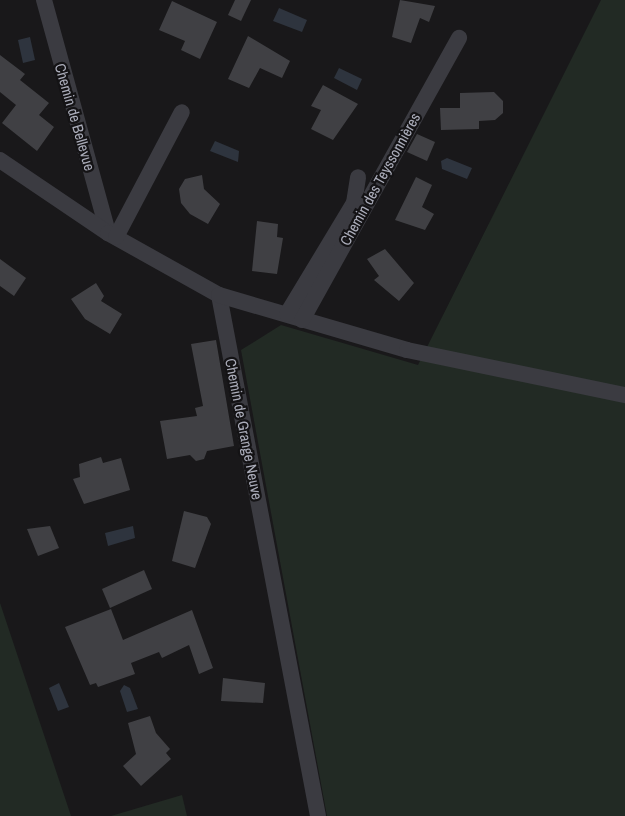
<!DOCTYPE html>
<html>
<head>
<meta charset="utf-8">
<style>
  body { margin:0 }
  #map { position:relative; width:625px; height:816px; overflow:hidden; background:#19181a; font-family:"Archivo Narrow",sans-serif }
  div>[style] { position:absolute }
  .green>* { inset:0; background:#222a24 }
  .water>* { inset:0; background:#2e343e }
  .building>* { inset:0; background:#404044 }
  .street>* { height:16px; margin:-8px; padding:0 8px; transform-origin:8px; border-radius:8px; background:#3b3b41 }
  span { translate:-50% -50%; white-space:nowrap; text-align:center; line-height:1.15; -webkit-text-stroke:4.5px #141315; paint-order:stroke }
  .street-label { font-size:15px; color:#abadba }
</style>
</head>
<body>
<div id="map">
  <div class="green">
    <div style="clip-path:polygon(601px 0,625px 0,625px 816px,327px 816px,241px 350px,281px 325px,418px 365px)"></div>
    <div style="clip-path:polygon(0 603px,71px 816px,0 816px)"></div>
    <div style="clip-path:polygon(182px 795px,187px 816px,111px 816px)"></div>
  </div>
  <div class="water">
    <div style="clip-path:polygon(279px 8px,307px 20px,302px 32px,273px 21px)"></div>
    <div style="clip-path:polygon(30px 37px,35px 60px,23px 63px,18px 40px)"></div>
    <div style="clip-path:polygon(339px 68px,362px 79px,357px 90px,334px 78px)"></div>
    <div style="clip-path:polygon(215px 141px,239px 151px,238px 162px,210px 151px)"></div>
    <div style="clip-path:polygon(447px 158px,472px 168px,467px 179px,442px 169px,441px 161px)"></div>
    <div style="clip-path:polygon(133px 526px,135px 538px,108px 546px,105px 533px)"></div>
    <div style="clip-path:polygon(59px 683px,69px 707px,58px 711px,49px 688px)"></div>
    <div style="clip-path:polygon(124px 685px,130px 688px,138px 709px,127px 712px,120px 691px)"></div>
  </div>
  <div class="building">
    <div style="clip-path:polygon(235px 0,251px 0,241px 21px,228px 15px)"></div>
    <div style="clip-path:polygon(400px 0,435px 6px,429px 22px,420px 18px,411px 43px,392px 37px)"></div>
    <div style="clip-path:polygon(172px 1px,217px 22px,200px 59px,181px 50px,185px 41px,159px 30px)"></div>
    <div style="clip-path:polygon(248px 36px,290px 61px,282px 78px,260px 68px,249px 88px,228px 79px)"></div>
    <div style="clip-path:polygon(0 55px,25px 74px,20px 80px,49px 103px,39px 115px,54px 127px,37px 151px,2px 123px,16px 105px,0 92px)"></div>
    <div style="clip-path:polygon(323px 85px,358px 104px,333px 140px,311px 129px,321px 110px,311px 106px)"></div>
    <div style="clip-path:polygon(494px 92px,503px 101px,503px 113px,495px 120px,479px 121px,479px 129px,441px 130px,440px 108px,460px 108px,460px 93px)"></div>
    <div style="clip-path:polygon(417px 134px,435px 142px,427px 161px,407px 152px)"></div>
    <div style="clip-path:polygon(202px 175px,204px 189px,220px 204px,208px 224px,190px 214px,181px 203px,179px 189px,185px 179px)"></div>
    <div style="clip-path:polygon(416px 177px,432px 185px,422px 207px,434px 214px,425px 230px,395px 220px)"></div>
    <div style="clip-path:polygon(257px 221px,278px 224px,277px 237px,283px 238px,277px 274px,252px 271px)"></div>
    <div style="clip-path:polygon(385px 249px,414px 283px,399px 301px,374px 280px,379px 276px,367px 259px)"></div>
    <div style="clip-path:polygon(0 259px,26px 278px,14px 296px,0 286px)"></div>
    <div style="clip-path:polygon(96px 283px,104px 296px,101px 301px,122px 314px,110px 334px,85px 319px,71px 299px)"></div>
    <div style="clip-path:polygon(216px 340px,234px 446px,207px 451px,204px 459px,196px 461px,190px 455px,167px 459px,160px 421px,197px 416px,195px 408px,203px 406px,191px 344px)"></div>
    <div style="clip-path:polygon(101px 457px,103px 463px,121px 458px,130px 490px,84px 504px,73px 479px,80px 477px,79px 464px)"></div>
    <div style="clip-path:polygon(184px 511px,207px 517px,211px 524px,195px 568px,172px 561px)"></div>
    <div style="clip-path:polygon(50px 526px,59px 548px,38px 556px,27px 529px)"></div>
    <div style="clip-path:polygon(144px 570px,152px 589px,110px 608px,102px 589px)"></div>
    <div style="clip-path:polygon(111px 609px,123px 640px,192px 610px,213px 668px,199px 674px,189px 645px,162px 658px,159px 652px,131px 663px,135px 674px,98px 687px,96px 683px,90px 685px,65px 627px)"></div>
    <div style="clip-path:polygon(223px 678px,265px 683px,263px 703px,221px 701px)"></div>
    <div style="clip-path:polygon(150px 716px,156px 733px,170px 749px,166px 753px,171px 759px,141px 786px,123px 766px,136px 754px,128px 723px)"></div>
  </div>
  <div class="street">
    <div style="left:44px;top:0;width:242px;rotate:74.6deg"></div>
    <div style="left:0;top:160px;width:130px;rotate:34.1deg"></div>
    <div style="left:108px;top:233px;width:127px;rotate:29.2deg"></div>
    <div style="left:219px;top:295px;width:530px;rotate:79.24deg"></div>
    <div style="left:116px;top:237px;width:141px;rotate:-62.2deg"></div>
    <div style="left:219px;top:295px;width:196px;rotate:16.3deg"></div>
    <div style="left:407px;top:350px;width:223px;rotate:11.7deg"></div>
    <div style="left:287px;top:314px;width:130px;rotate:-58.9deg"></div>
    <div style="left:354px;top:203px;width:26px;rotate:-81deg"></div>
    <div style="left:302px;top:320px;width:323px;rotate:-60.9deg"></div>
  </div>
  <div class="street-label">
    <span style="left:75px;top:117px;rotate:74deg">Chemin de Bellevue</span>
    <span style="left:380px;top:179px;rotate:-61deg">Chemin des Teyssonnières</span>
    <span style="left:244px;top:429px;rotate:79deg">Chemin de Grange Neuve</span>
  </div>
</div>
</body>
</html>
